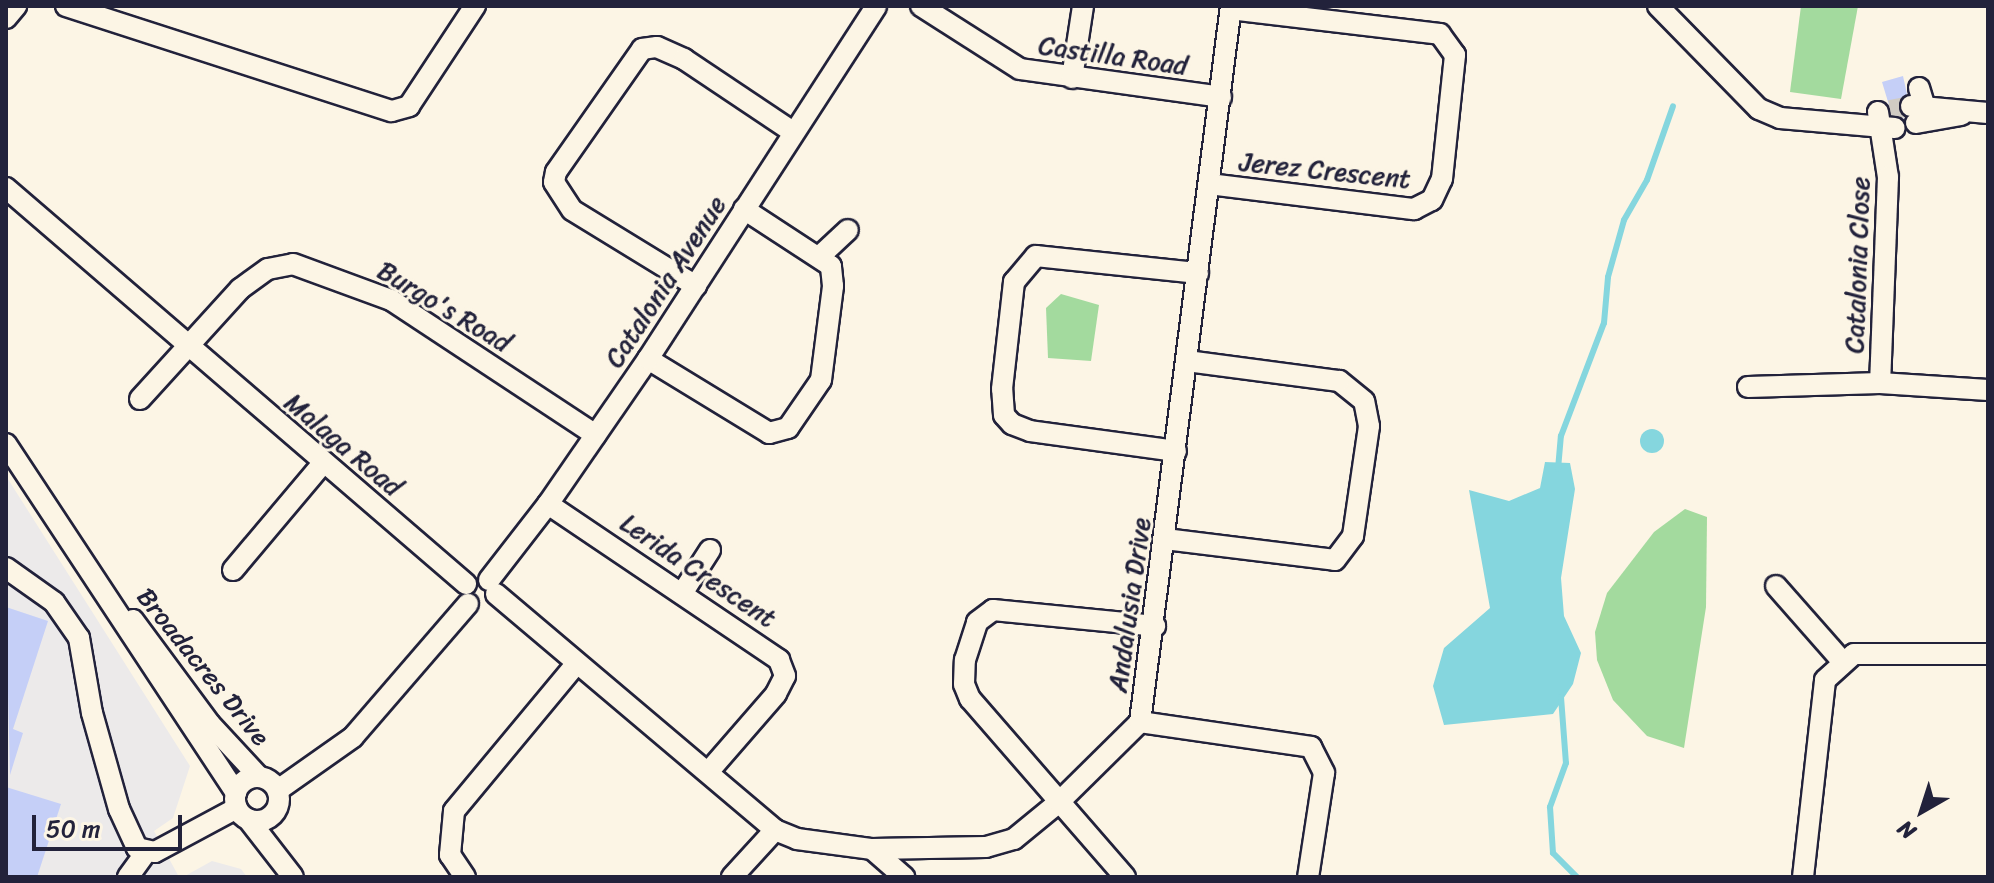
<!DOCTYPE html>
<html>
<head>
<meta charset="utf-8">
<style>
  body { margin:0 }
  #map { position:relative; width:1994px; height:883px; overflow:hidden; background:#fcf5e5; font-family:Sriracha,sans-serif }
  div>[style] { position:absolute }
  .built>* { inset:0; background:#eceaea }
  .green>* { inset:0; background:#a3da9e }
  .water>* { inset:0; background:#85d6de }
  .round { border-radius:50% }
  .stream>* { height:6px; margin:-3px; padding:0 3px; transform-origin:3px; border-radius:3px; background:#85d6de }
  .building>* { inset:0; background:#c5cff7 }
  .minor-tunnel>* { height:20px; margin-top:-10px; transform-origin:0; background:repeating-linear-gradient(90deg,#d0cbc3 0 20px,transparent 0 30px) }
  .roads { filter:drop-shadow(2px 0 #22223b) drop-shadow(-2px 0 #22223b) drop-shadow(0 2px #22223b) drop-shadow(0 -2px #22223b) }
  .minor>* { height:20px; margin:-10px; padding:0 10px; transform-origin:10px; border-radius:10px; background:#fcf5e5 }
  .minor>.ring { margin:-10px; padding:0; box-sizing:content-box; background:none; border:20px solid #fcf5e5; border-radius:50% }
  span { translate:-50% -50%; white-space:nowrap; text-align:center; line-height:1.15; -webkit-text-stroke:6px #fcf5e5; paint-order:stroke }
  .street-label { font-size:26px; color:#22223b }
  .frame { position:absolute; inset:0; border:8px solid #22223b; pointer-events:none }
  .north { position:absolute; left:1882px; top:771px; width:80px; height:80px; -webkit-text-stroke:6px #fcf5e5; paint-order:stroke; rotate:219deg; font-size:22px; font-weight:700; line-height:32px; text-align:center; color:#22223b }
  .north::after { content:''; display:block; margin:auto; width:28px; height:36px; background:#22223b; clip-path:polygon(50% 0,100% 100%,50% 72%,0 100%) }
  .scale { position:absolute; left:32px; top:815px; width:150px; height:36px; box-sizing:border-box; border:4px solid #22223b; border-top:0; padding-left:10px; font-size:24px; line-height:28px; white-space:nowrap; color:#22223b; -webkit-text-stroke:6px #fcf5e5; paint-order:stroke }
</style>
</head>
<body>
<div id="map">
  <div class="built">
    <div style="clip-path:polygon(6px 476px,190px 766px,173px 818px,154px 831px,179px 877px,6px 877px)"></div>
    <div style="clip-path:polygon(212px 861px,241px 869px,247px 877px,183px 877px)"></div>
  </div>
  <div class="green">
    <div style="clip-path:polygon(1801px 6px,1858px 6px,1841px 99px,1790px 92px)"></div>
    <div style="clip-path:polygon(1061px 294px,1099px 305px,1091px 361px,1048px 358px,1046px 308px)"></div>
    <div style="clip-path:polygon(1685px 509px,1707px 517px,1706px 607px,1684px 748px,1647px 736px,1613px 700px,1597px 660px,1595px 632px,1607px 593px,1654px 532px)"></div>
  </div>
  <div class="water">
    <div class="round" style="left:1640px;top:429px;width:24px;height:24px"></div>
    <div style="clip-path:polygon(1545px 462px,1570px 463px,1575px 489px,1561px 578px,1564px 616px,1581px 653px,1573px 684px,1553px 714px,1444px 725px,1433px 686px,1444px 648px,1490px 608px,1469px 490px,1509px 501px,1540px 488px)"></div>
  </div>
  <div class="stream">
    <div style="left:1558px;top:469px;width:33px;rotate:-85deg"></div>
    <div style="left:1561px;top:436px;width:121px;rotate:-69.2deg"></div>
    <div style="left:1604px;top:323px;width:46px;rotate:-85deg"></div>
    <div style="left:1608px;top:277px;width:59px;rotate:-74.3deg"></div>
    <div style="left:1624px;top:220px;width:46px;rotate:-60.1deg"></div>
    <div style="left:1647px;top:180px;width:78px;rotate:-70.6deg"></div>
    <div style="left:1561px;top:697px;width:66px;rotate:85.7deg"></div>
    <div style="left:1566px;top:763px;width:47px;rotate:110deg"></div>
    <div style="left:1550px;top:807px;width:46px;rotate:86.3deg"></div>
    <div style="left:1553px;top:853px;width:34px;rotate:45deg"></div>
  </div>
  <div class="building">
    <div style="clip-path:polygon(1903px 76px,1907px 94px,1898px 106px,1904px 119px,1892px 115px,1882px 82px)"></div>
    <div style="clip-path:polygon(6px 607px,48px 621px,13px 729px,23px 733px,10px 775px)"></div>
    <div style="clip-path:polygon(6px 787px,61px 804px,37px 877px,6px 877px)"></div>
  </div>
  <div class="minor-tunnel">
    <div style="left:1890px;top:110px;width:21px;rotate:-11deg"></div>
  </div>
  <div class="roads">
    <div class="minor">
      <div style="left:66px;top:6px;width:342px;rotate:17.9deg"></div>
      <div style="left:392px;top:111px;width:18px;rotate:-16deg"></div>
      <div style="left:409px;top:106px;width:120px;rotate:-56.6deg"></div>
      <div style="left:921px;top:6px;width:117px;rotate:32.5deg"></div>
      <div style="left:1020px;top:69px;width:203px;rotate:7.9deg"></div>
      <div style="left:1658px;top:6px;width:144px;rotate:45.6deg"></div>
      <div style="left:1759px;top:109px;width:23px;rotate:23deg"></div>
      <div style="left:1780px;top:118px;width:115px;rotate:5deg"></div>
      <div style="left:6px;top:18px;width:16px;rotate:-50deg"></div>
      <div style="left:1072px;top:78px;width:73px;rotate:-81.3deg"></div>
      <div style="left:1919px;top:88px;width:31px;rotate:73deg"></div>
      <div style="left:1911px;top:106px;width:77px;rotate:5.2deg"></div>
      <div style="left:1878px;top:112px;width:66px;rotate:81.3deg"></div>
      <div style="left:1888px;top:177px;width:206px;rotate:92.2deg"></div>
      <div style="left:1916px;top:123px;width:46px;rotate:-10.1deg"></div>
      <div style="left:1209px;top:184px;width:207px;rotate:7deg"></div>
      <div style="left:1414px;top:209px;width:20px;rotate:-27deg"></div>
      <div style="left:1432px;top:200px;width:23px;rotate:-65deg"></div>
      <div style="left:1442px;top:179px;width:125px;rotate:-84deg"></div>
      <div style="left:1455px;top:55px;width:26px;rotate:-126deg"></div>
      <div style="left:1440px;top:34px;width:210px;rotate:-173.2deg"></div>
      <div style="left:6px;top:188px;width:607px;rotate:40.72deg"></div>
      <div style="left:820px;top:256px;width:38px;rotate:-43deg"></div>
      <div style="left:696px;top:286px;width:145px;rotate:-148.5deg"></div>
      <div style="left:572px;top:210px;width:33px;rotate:-123deg"></div>
      <div style="left:554px;top:182px;width:10px;rotate:-79deg"></div>
      <div style="left:556px;top:172px;width:150px;rotate:-55deg"></div>
      <div style="left:642px;top:49px;width:15px;rotate:-8deg"></div>
      <div style="left:657px;top:47px;width:30px;rotate:24deg"></div>
      <div style="left:684px;top:59px;width:131px;rotate:33.8deg"></div>
      <div style="left:648px;top:359px;width:142px;rotate:31.4deg"></div>
      <div style="left:769px;top:433px;width:20px;rotate:-15deg"></div>
      <div style="left:788px;top:428px;width:58px;rotate:-55.5deg"></div>
      <div style="left:821px;top:380px;width:95px;rotate:-82.7deg"></div>
      <div style="left:833px;top:286px;width:20px;rotate:-96deg"></div>
      <div style="left:831px;top:266px;width:104px;rotate:-146.8deg"></div>
      <div style="left:1748px;top:387px;width:132px;rotate:-1.7deg"></div>
      <div style="left:1880px;top:383px;width:108px;rotate:3.7deg"></div>
      <div style="left:140px;top:399px;width:149px;rotate:-47.7deg"></div>
      <div style="left:240px;top:289px;width:34px;rotate:-36deg"></div>
      <div style="left:268px;top:269px;width:25px;rotate:-11deg"></div>
      <div style="left:293px;top:264px;width:104px;rotate:20.2deg"></div>
      <div style="left:391px;top:300px;width:245px;rotate:33.4deg"></div>
      <div style="left:6px;top:444px;width:418px;rotate:56.6deg"></div>
      <div style="left:1176px;top:451px;width:147px;rotate:-172.2deg"></div>
      <div style="left:1030px;top:431px;width:19px;rotate:-159deg"></div>
      <div style="left:1012px;top:424px;width:12px;rotate:-132deg"></div>
      <div style="left:1004px;top:415px;width:26px;rotate:-94deg"></div>
      <div style="left:1002px;top:389px;width:108px;rotate:-83.6deg"></div>
      <div style="left:1014px;top:282px;width:34px;rotate:-50deg"></div>
      <div style="left:1036px;top:256px;width:163px;rotate:6deg"></div>
      <div style="left:548px;top:504px;width:279px;rotate:34deg"></div>
      <div style="left:779px;top:660px;width:17px;rotate:69deg"></div>
      <div style="left:785px;top:676px;width:20px;rotate:117deg"></div>
      <div style="left:776px;top:694px;width:102px;rotate:131deg"></div>
      <div style="left:1165px;top:539px;width:171px;rotate:7deg"></div>
      <div style="left:1335px;top:560px;width:30px;rotate:-53deg"></div>
      <div style="left:1353px;top:536px;width:111px;rotate:-81.7deg"></div>
      <div style="left:1369px;top:426px;width:25px;rotate:-101deg"></div>
      <div style="left:1364px;top:401px;width:32px;rotate:-141deg"></div>
      <div style="left:1339px;top:381px;width:153px;rotate:-172.5deg"></div>
      <div style="left:6px;top:568px;width:59px;rotate:35.3deg"></div>
      <div style="left:54px;top:602px;width:44px;rotate:55.2deg"></div>
      <div style="left:79px;top:638px;width:76px;rotate:80.2deg"></div>
      <div style="left:92px;top:713px;width:100px;rotate:74.3deg"></div>
      <div style="left:119px;top:809px;width:43px;rotate:65.2deg"></div>
      <div style="left:137px;top:848px;width:18px;rotate:13deg"></div>
      <div style="left:155px;top:852px;width:93px;rotate:-28.2deg"></div>
      <div style="left:233px;top:570px;width:140px;rotate:-49.9deg"></div>
      <div style="left:489px;top:580px;width:96px;rotate:-52.2deg"></div>
      <div style="left:548px;top:504px;width:176px;rotate:-55.4deg"></div>
      <div style="left:648px;top:359px;width:420px;rotate:-57.1deg"></div>
      <div style="left:1776px;top:586px;width:101px;rotate:48.6deg"></div>
      <div style="left:683px;top:592px;width:50px;rotate:-57.3deg"></div>
      <div style="left:496px;top:594px;width:365px;rotate:40.2deg"></div>
      <div style="left:775px;top:830px;width:24px;rotate:22deg"></div>
      <div style="left:797px;top:839px;width:76px;rotate:7.6deg"></div>
      <div style="left:872px;top:849px;width:114px;rotate:-1deg"></div>
      <div style="left:986px;top:847px;width:29px;rotate:-16deg"></div>
      <div style="left:1014px;top:839px;width:58px;rotate:-39.4deg"></div>
      <div style="left:1059px;top:802px;width:114px;rotate:-44.6deg"></div>
      <div style="left:1140px;top:722px;width:722px;rotate:-82.76deg"></div>
      <div style="left:133px;top:620px;width:129px;rotate:53.5deg"></div>
      <div style="left:210px;top:724px;width:72px;rotate:47.2deg"></div>
      <div style="left:1140px;top:722px;width:173px;rotate:8.3deg"></div>
      <div style="left:1311px;top:747px;width:29px;rotate:63deg"></div>
      <div style="left:1324px;top:773px;width:105px;rotate:98.7deg"></div>
      <div class="ring" style="left:235px;top:777px;width:24px;height:24px"></div>
      <div style="left:278px;top:790px;width:92px;rotate:-35.2deg"></div>
      <div style="left:353px;top:737px;width:176px;rotate:-49.2deg"></div>
      <div style="left:248px;top:819px;width:73px;rotate:52.2deg"></div>
      <div style="left:872px;top:849px;width:43px;rotate:41.2deg"></div>
      <div style="left:128px;top:877px;width:31px;rotate:-54deg"></div>
      <div style="left:465px;top:877px;width:27px;rotate:-124deg"></div>
      <div style="left:450px;top:855px;width:44px;rotate:-84.8deg"></div>
      <div style="left:454px;top:811px;width:192px;rotate:-50.3deg"></div>
      <div style="left:732px;top:877px;width:64px;rotate:-47.5deg"></div>
      <div style="left:1125px;top:877px;width:236px;rotate:-131deg"></div>
      <div style="left:970px;top:699px;width:16px;rotate:-112deg"></div>
      <div style="left:964px;top:684px;width:24px;rotate:-88deg"></div>
      <div style="left:965px;top:660px;width:40px;rotate:-72deg"></div>
      <div style="left:977px;top:622px;width:20px;rotate:-37deg"></div>
      <div style="left:993px;top:610px;width:163px;rotate:5.6deg"></div>
      <div style="left:1803px;top:877px;width:198px;rotate:-83.6deg"></div>
      <div style="left:1825px;top:680px;width:39px;rotate:-42deg"></div>
      <div style="left:1854px;top:654px;width:134px"></div>
    </div>
  </div>
  <div class="street-label">
    <span style="left:1113px;top:56px;rotate:8deg">Castilla Road</span>
    <span style="left:1325px;top:171px;rotate:6deg">Jerez Crescent</span>
    <span style="left:1858px;top:265px;rotate:-88deg">Catalonia Close</span>
    <span style="left:666px;top:282px;rotate:-57deg">Catalonia Avenue</span>
    <span style="left:444px;top:307px;rotate:31deg">Burgo's Road</span>
    <span style="left:343px;top:445px;rotate:40deg">Malaga Road</span>
    <span style="left:698px;top:571px;rotate:34deg">Lerida Crescent</span>
    <span style="left:1130px;top:605px;rotate:-82deg">Andalusia Drive</span>
    <span style="left:203px;top:667px;rotate:51deg">Broadacres Drive</span>
  </div>
  <div class="frame"></div>
  <div class="north">N</div>
  <div class="scale">50 m</div>
</div>
</body>
</html>
